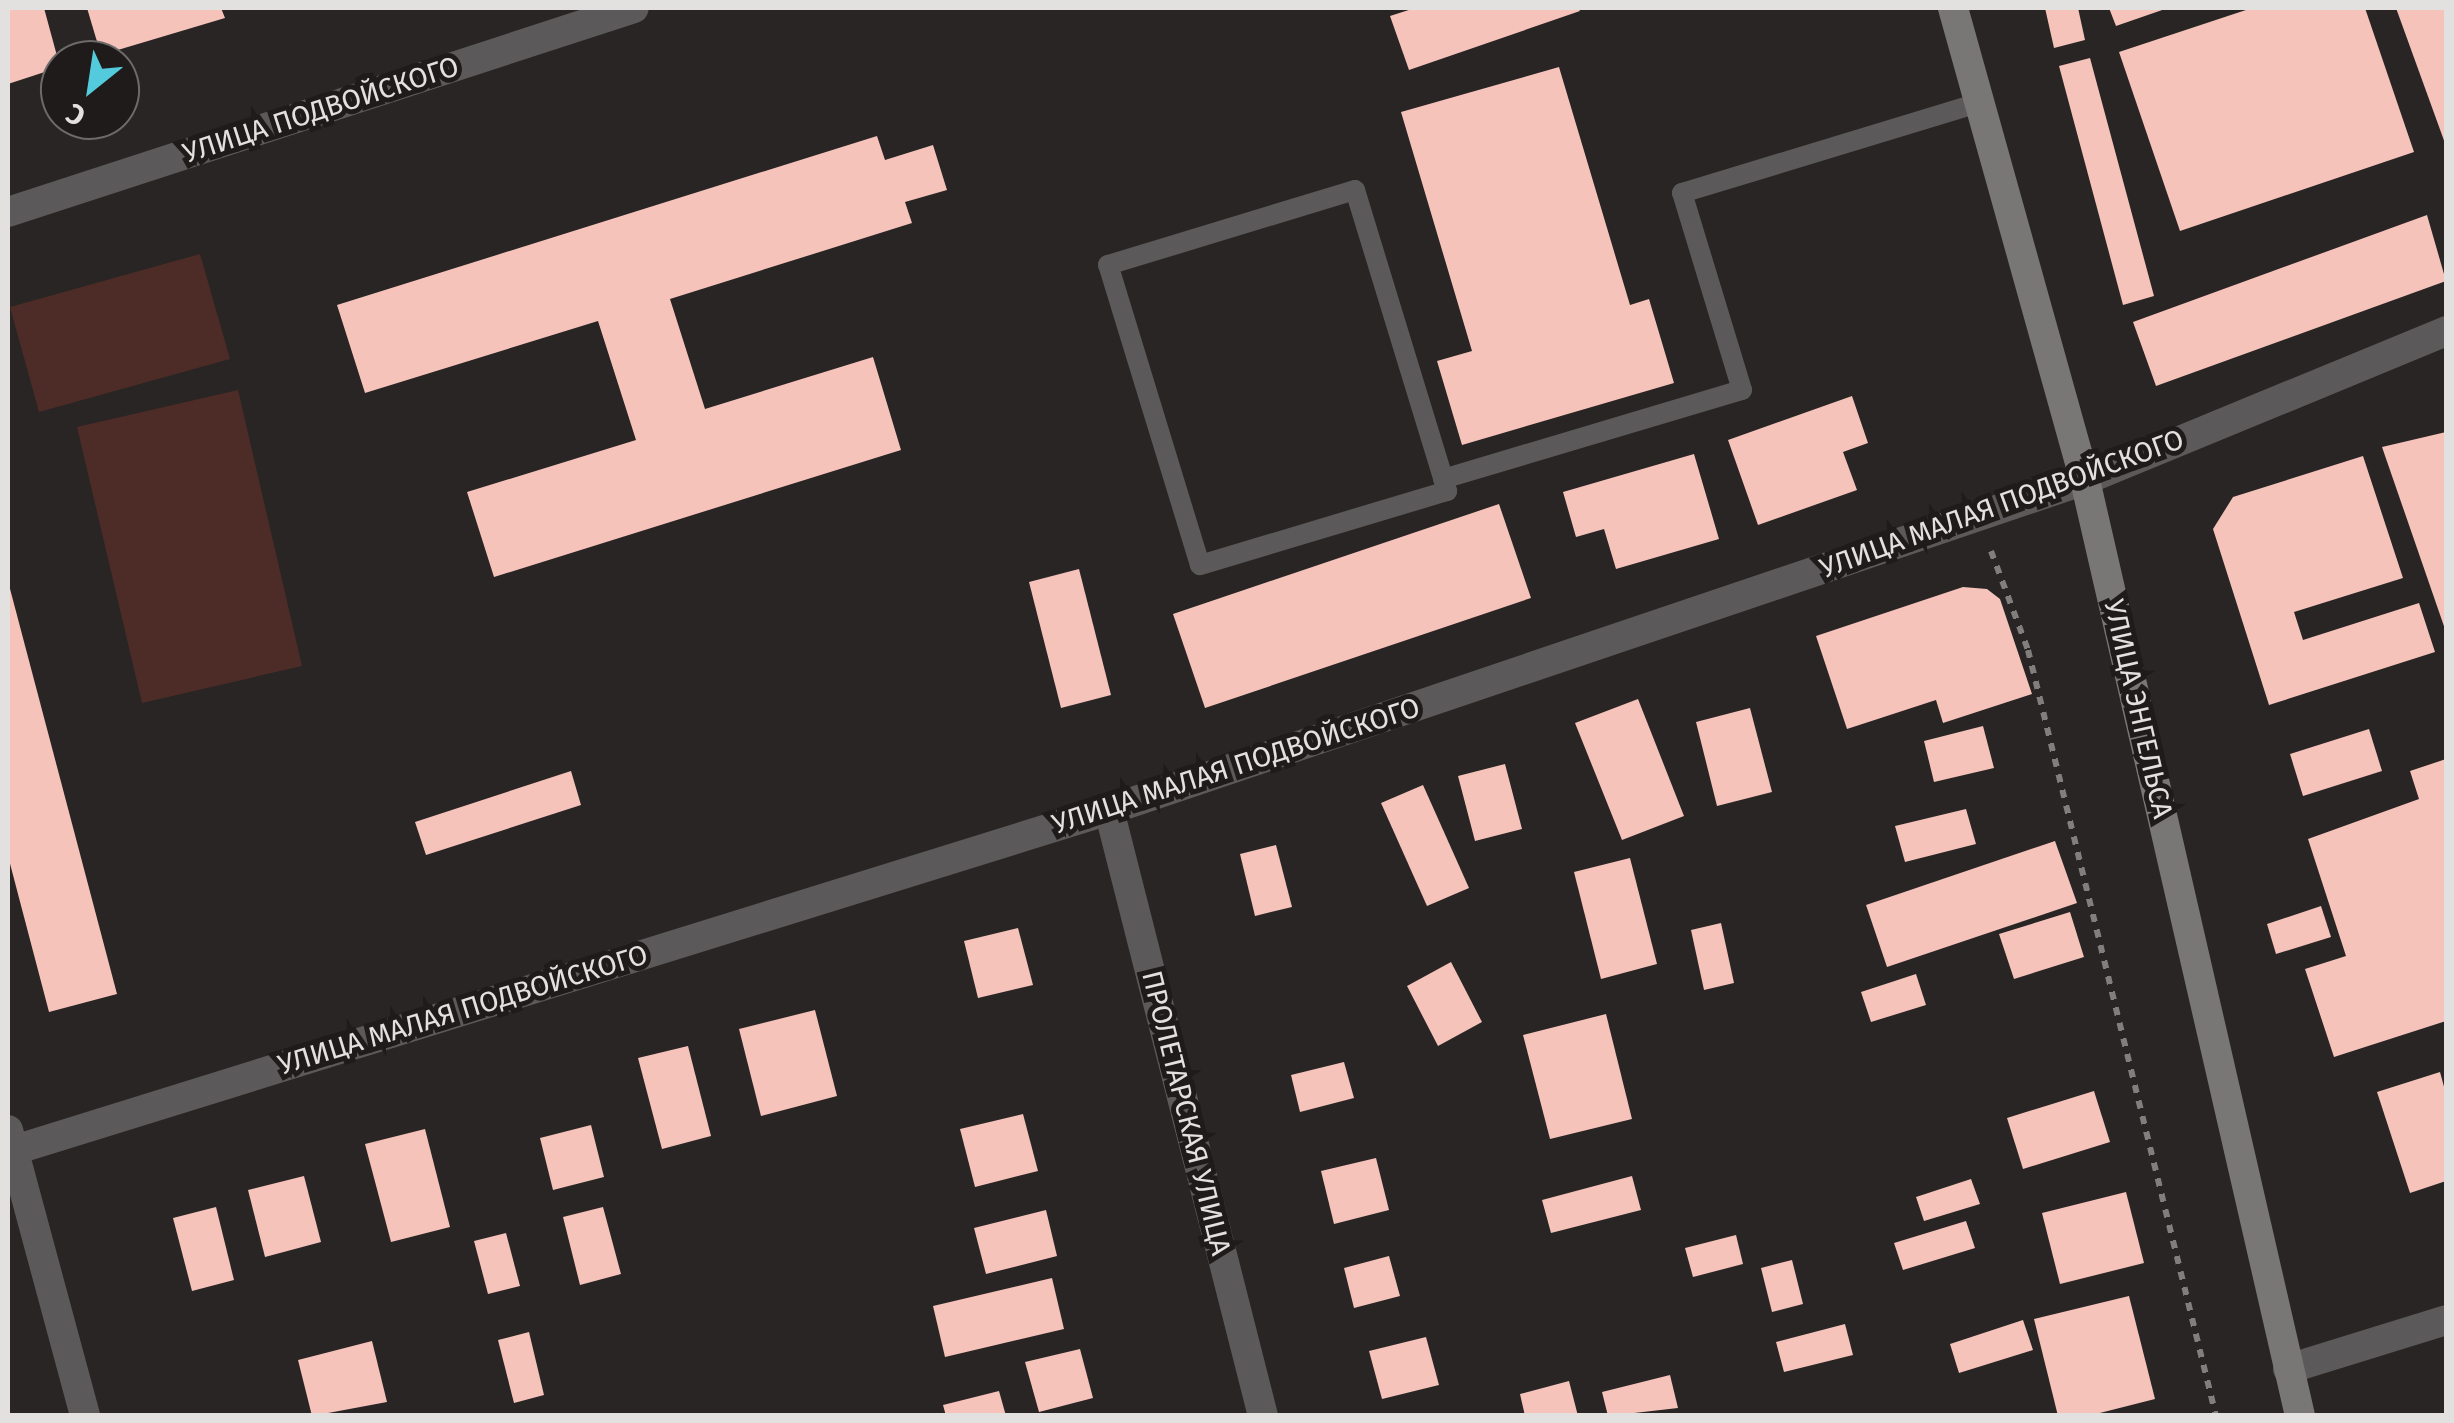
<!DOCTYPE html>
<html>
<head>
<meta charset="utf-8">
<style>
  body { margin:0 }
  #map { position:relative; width:2454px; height:1423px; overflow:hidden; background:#282524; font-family:"Fira Sans",sans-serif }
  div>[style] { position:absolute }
  .green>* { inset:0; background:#4d2c27 }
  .building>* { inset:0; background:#f6c3bb }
  .path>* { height:6px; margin-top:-3px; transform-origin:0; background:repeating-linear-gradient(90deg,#817e7d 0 8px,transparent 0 16px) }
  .lane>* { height:20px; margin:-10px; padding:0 10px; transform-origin:10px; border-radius:10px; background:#5b5959 }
  .street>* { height:30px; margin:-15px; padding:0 15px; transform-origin:15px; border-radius:15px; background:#5b5959 }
  .secondary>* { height:30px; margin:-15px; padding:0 15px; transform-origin:15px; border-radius:15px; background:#797676 }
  span { translate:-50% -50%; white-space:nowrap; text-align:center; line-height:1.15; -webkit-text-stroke:10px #1f1b1b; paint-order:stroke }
  .street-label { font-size:28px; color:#e3e0e0 }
  .frame { position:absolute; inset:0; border:10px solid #e3e0e0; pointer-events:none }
  .north { position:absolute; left:40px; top:40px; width:100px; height:100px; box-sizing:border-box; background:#1f1b1b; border:2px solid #6d6a6a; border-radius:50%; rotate:210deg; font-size:28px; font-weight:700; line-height:40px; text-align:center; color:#e3e0e0 }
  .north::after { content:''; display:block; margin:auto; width:35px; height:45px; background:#53cbdc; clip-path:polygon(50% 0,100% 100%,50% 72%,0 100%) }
</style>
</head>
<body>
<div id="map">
  <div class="green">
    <div style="clip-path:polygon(200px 254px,230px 359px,39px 412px,10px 307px)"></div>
    <div style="clip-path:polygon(238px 390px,302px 666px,142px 703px,77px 427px)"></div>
  </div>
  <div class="building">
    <div style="clip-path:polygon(8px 8px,44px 8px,60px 67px,8px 84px)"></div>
    <div style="clip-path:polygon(87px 8px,221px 8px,225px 18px,101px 55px)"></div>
    <div style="clip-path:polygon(1415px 8px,1578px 8px,1580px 11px,1409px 70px,1390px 16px)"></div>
    <div style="clip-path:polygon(2045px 8px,2078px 8px,2085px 40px,2054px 48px)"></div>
    <div style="clip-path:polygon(2109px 8px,2168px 8px,2116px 26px)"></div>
    <div style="clip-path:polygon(2252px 8px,2365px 8px,2414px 152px,2180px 231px,2119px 52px)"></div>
    <div style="clip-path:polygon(2396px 8px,2446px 8px,2446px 146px)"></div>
    <div style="clip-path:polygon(2090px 58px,2154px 296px,2123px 305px,2059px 66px)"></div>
    <div style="clip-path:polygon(1559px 67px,1630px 305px,1649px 299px,1674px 383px,1462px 445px,1437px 361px,1472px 351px,1401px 112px)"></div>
    <div style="clip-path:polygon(877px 136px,885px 160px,933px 145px,947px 190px,905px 202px,912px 223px,670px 299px,705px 409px,873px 357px,901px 450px,494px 577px,467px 492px,636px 440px,598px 321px,365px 393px,337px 305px)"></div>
    <div style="clip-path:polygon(2427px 215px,2446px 281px,2156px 386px,2133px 322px)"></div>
    <div style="clip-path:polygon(1852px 396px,1868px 443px,1843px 452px,1857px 490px,1758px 525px,1728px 440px)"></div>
    <div style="clip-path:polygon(2446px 432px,2446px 632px,2382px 447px)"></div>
    <div style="clip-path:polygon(1694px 454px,1719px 539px,1616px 569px,1604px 529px,1576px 537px,1563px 492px)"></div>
    <div style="clip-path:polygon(2363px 456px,2403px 578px,2294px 612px,2303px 640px,2419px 603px,2435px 652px,2269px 705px,2213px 529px,2233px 497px)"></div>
    <div style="clip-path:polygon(1499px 504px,1531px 598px,1205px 708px,1173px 614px)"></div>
    <div style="clip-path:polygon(1079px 569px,1111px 695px,1061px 708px,1029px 582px)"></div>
    <div style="clip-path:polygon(9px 585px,117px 994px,49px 1012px,8px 856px)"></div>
    <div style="clip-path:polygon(1963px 587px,1987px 589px,2000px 599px,2032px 694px,1943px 723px,1936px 700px,1847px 729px,1816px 636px)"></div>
    <div style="clip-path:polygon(1638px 699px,1684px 816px,1622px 840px,1575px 723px)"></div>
    <div style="clip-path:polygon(1750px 708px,1772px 792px,1717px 806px,1696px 722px)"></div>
    <div style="clip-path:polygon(1983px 726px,1994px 768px,1934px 782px,1924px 741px)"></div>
    <div style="clip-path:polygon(2369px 729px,2382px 771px,2303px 796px,2290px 754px)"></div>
    <div style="clip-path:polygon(2446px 759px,2446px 1021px,2334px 1057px,2305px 969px,2346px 956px,2308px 839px,2419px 799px,2410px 771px)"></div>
    <div style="clip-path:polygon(1505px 764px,1522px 829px,1475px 841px,1458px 776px)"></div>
    <div style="clip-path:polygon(571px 771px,581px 805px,426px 855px,415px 822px)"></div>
    <div style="clip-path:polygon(1423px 785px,1469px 888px,1427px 906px,1381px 803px)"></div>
    <div style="clip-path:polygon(1966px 809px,1976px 844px,1905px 862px,1895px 826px)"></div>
    <div style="clip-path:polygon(2055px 841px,2077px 903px,1887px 967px,1866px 905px)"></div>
    <div style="clip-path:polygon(1276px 845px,1292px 907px,1255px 916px,1240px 854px)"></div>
    <div style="clip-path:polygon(1630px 858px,1657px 964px,1601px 979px,1574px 872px)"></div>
    <div style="clip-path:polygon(2321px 906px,2331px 937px,2276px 954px,2267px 924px)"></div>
    <div style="clip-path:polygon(2070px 912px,2084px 957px,2014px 979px,1999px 934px)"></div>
    <div style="clip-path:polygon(1721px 923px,1734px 983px,1704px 990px,1691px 930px)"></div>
    <div style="clip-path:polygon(1018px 928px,1033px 985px,978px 998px,964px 941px)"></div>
    <div style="clip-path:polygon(1451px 962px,1482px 1022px,1438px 1046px,1407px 986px)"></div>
    <div style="clip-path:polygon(1916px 974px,1926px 1005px,1871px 1022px,1861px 992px)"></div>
    <div style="clip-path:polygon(815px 1010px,837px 1096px,761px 1116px,739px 1029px)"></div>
    <div style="clip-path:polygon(1606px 1014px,1632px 1119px,1550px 1139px,1523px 1035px)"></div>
    <div style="clip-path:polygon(688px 1046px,711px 1136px,662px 1149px,638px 1058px)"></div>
    <div style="clip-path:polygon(1344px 1062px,1354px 1098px,1300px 1112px,1291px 1075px)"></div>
    <div style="clip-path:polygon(2440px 1072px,2446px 1094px,2446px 1181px,2410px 1193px,2377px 1092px)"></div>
    <div style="clip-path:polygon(2094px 1091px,2110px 1142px,2023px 1169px,2007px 1118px)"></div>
    <div style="clip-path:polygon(1023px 1114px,1038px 1171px,975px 1187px,960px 1129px)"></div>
    <div style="clip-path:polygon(591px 1125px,604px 1177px,553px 1190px,540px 1138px)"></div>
    <div style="clip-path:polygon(425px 1129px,450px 1227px,391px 1242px,365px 1144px)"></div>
    <div style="clip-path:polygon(1376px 1158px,1389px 1210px,1334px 1224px,1321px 1171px)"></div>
    <div style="clip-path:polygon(304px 1176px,321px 1242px,265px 1257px,248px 1190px)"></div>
    <div style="clip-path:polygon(1632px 1176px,1641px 1210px,1551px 1233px,1542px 1200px)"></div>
    <div style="clip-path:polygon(1971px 1179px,1980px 1204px,1924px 1221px,1916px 1197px)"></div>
    <div style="clip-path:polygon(2126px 1192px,2144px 1263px,2060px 1284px,2042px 1213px)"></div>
    <div style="clip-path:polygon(216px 1207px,234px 1280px,192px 1291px,173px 1218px)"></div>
    <div style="clip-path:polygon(603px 1207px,621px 1274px,580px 1285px,563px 1217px)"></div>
    <div style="clip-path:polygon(1046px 1210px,1057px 1256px,986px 1274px,974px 1228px)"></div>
    <div style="clip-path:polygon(1966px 1221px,1975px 1248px,1903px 1270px,1894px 1243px)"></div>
    <div style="clip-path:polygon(506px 1233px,520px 1286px,488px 1294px,474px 1241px)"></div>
    <div style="clip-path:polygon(1736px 1235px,1743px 1264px,1693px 1277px,1685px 1248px)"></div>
    <div style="clip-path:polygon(1389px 1256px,1400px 1296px,1354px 1308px,1344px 1268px)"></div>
    <div style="clip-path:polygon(1792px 1260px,1803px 1304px,1772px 1312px,1761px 1268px)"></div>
    <div style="clip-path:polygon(1052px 1278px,1064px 1329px,945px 1357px,933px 1306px)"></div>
    <div style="clip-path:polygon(2129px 1296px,2155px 1399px,2088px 1416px,2058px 1416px,2034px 1319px)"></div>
    <div style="clip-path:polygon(2023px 1320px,2033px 1350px,1959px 1373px,1950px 1344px)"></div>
    <div style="clip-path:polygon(1845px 1324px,1853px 1355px,1784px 1372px,1776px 1342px)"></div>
    <div style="clip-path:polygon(529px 1332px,544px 1395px,514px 1403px,498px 1340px)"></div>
    <div style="clip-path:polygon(1426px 1337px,1439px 1385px,1382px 1399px,1369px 1351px)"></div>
    <div style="clip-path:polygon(372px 1341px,387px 1402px,312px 1416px,298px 1360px)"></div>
    <div style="clip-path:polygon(1080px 1349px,1093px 1398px,1039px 1412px,1025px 1362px)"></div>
    <div style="clip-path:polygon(1670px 1375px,1678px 1408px,1608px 1416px,1602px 1392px)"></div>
    <div style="clip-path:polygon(1569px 1381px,1578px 1416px,1525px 1416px,1520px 1394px)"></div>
    <div style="clip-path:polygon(999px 1391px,1006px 1416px,946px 1416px,943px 1405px)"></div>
  </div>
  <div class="path">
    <div style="left:1991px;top:551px;width:106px;rotate:69.5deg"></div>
    <div style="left:2028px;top:650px;width:789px;rotate:76.21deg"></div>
  </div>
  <div class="lane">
    <div style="left:1355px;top:190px;width:315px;rotate:73deg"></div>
    <div style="left:1447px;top:491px;width:258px;rotate:163.3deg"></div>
    <div style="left:1200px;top:565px;width:314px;rotate:-107deg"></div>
    <div style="left:1108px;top:265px;width:258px;rotate:-16.9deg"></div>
    <div style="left:1443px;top:479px;width:312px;rotate:-16.6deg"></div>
    <div style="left:1742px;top:390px;width:206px;rotate:-106.9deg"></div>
    <div style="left:1682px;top:193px;width:313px;rotate:-16.9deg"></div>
  </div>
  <div class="street">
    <div style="left:8px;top:212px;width:658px;rotate:-18.05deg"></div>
    <div style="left:1109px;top:810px;width:625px;rotate:75.74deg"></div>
    <div style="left:8px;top:1130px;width:296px;rotate:74.9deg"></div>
    <div style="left:8px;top:1152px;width:1153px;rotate:-17.26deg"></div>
    <div style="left:1109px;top:810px;width:1030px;rotate:-18.68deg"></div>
    <div style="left:2085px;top:480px;width:391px;rotate:-22.4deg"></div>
    <div style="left:2288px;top:1369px;width:165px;rotate:-17.2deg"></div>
  </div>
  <div class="secondary">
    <div style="left:1953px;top:8px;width:490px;rotate:74.4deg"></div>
    <div style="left:2085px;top:480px;width:960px;rotate:77.06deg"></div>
  </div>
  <div class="street-label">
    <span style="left:321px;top:110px;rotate:-18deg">УЛИЦА ПОДВОЙСКОГО</span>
    <span style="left:2002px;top:504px;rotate:-20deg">УЛИЦА МАЛАЯ ПОДВОЙСКОГО</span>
    <span style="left:2138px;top:709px;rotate:77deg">УЛИЦА ЭНГЕЛЬСА</span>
    <span style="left:1236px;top:766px;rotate:-18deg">УЛИЦА МАЛАЯ ПОДВОЙСКОГО</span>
    <span style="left:463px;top:1010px;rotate:-17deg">УЛИЦА МАЛАЯ ПОДВОЙСКОГО</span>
    <span style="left:1186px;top:1113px;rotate:76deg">ПРОЛЕТАРСКАЯ УЛИЦА</span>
  </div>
  <div class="frame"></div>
  <div class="north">С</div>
</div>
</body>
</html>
